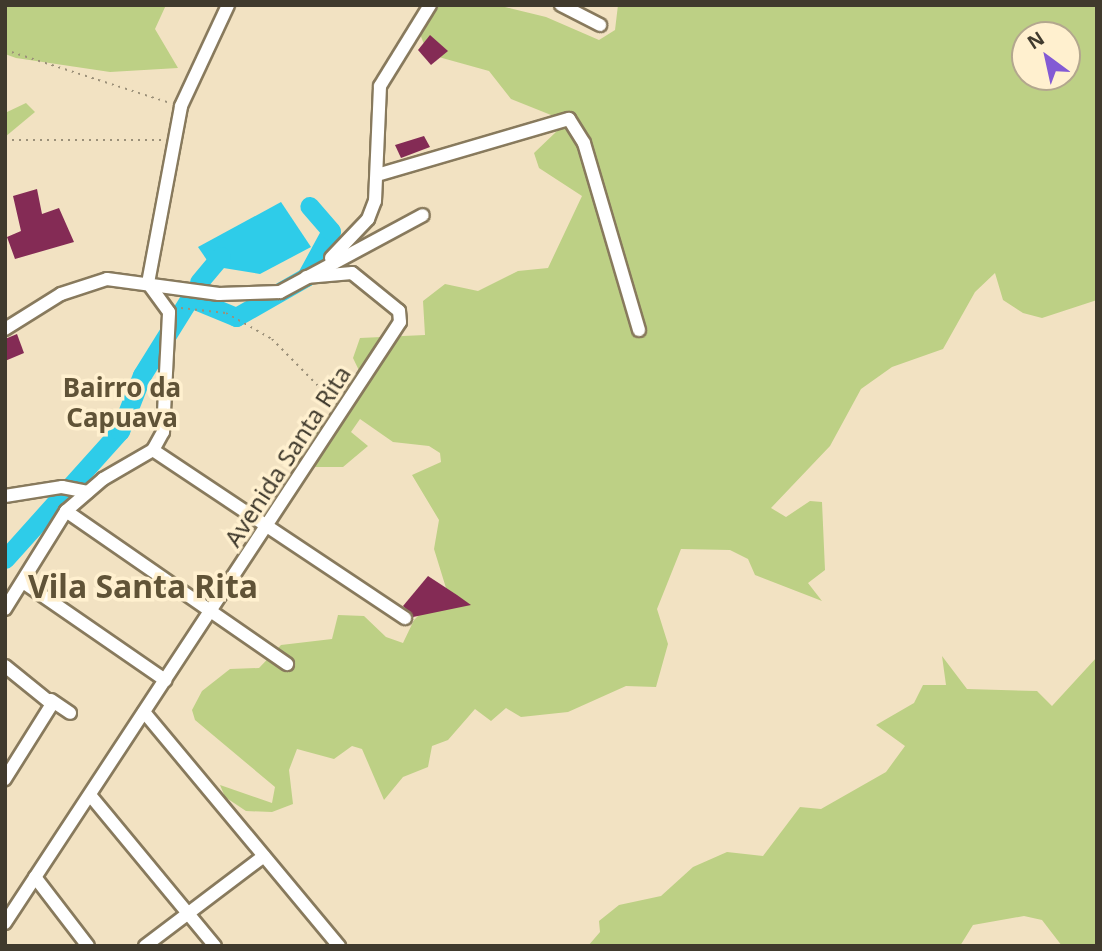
<!DOCTYPE html>
<html>
<head>
<meta charset="utf-8">
<style>
  body { margin:0 }
  #map { position:relative; width:1102px; height:951px; overflow:hidden; background:#f2e2c2; font-family:"Noto Sans",sans-serif }
  div>[style] { position:absolute }
  .green>* { inset:0; background:#bdd085 }
  .water>* { inset:0; background:#2ecce9 }
  .river>* { height:19px; margin:-9.5px; padding:0 9.5px; transform-origin:9.5px; border-radius:9.5px; background:#2ecce9 }
  .building>* { inset:0; background:#842b55 }
  .path>* { height:2px; margin-top:-1px; transform-origin:0; background:repeating-linear-gradient(90deg,#9b9079 0 2px,transparent 0 7px) }
  .roads { filter:drop-shadow(2px 0 #887a5d) drop-shadow(-2px 0 #887a5d) drop-shadow(0 2px #887a5d) drop-shadow(0 -2px #887a5d) }
  .minor>* { height:12px; margin:-6px; padding:0 6px; transform-origin:6px; border-radius:6px; background:#fff }
  span { translate:-50% -50%; white-space:nowrap; text-align:center; line-height:1.15; -webkit-text-stroke:7px #fff0cf; paint-order:stroke }
  .street-label { font-size:24px; color:#403a2d }
  .neighbourhood-label { font-size:26px; color:#605337; font-weight:700 }
  .district-label { font-size:32px; color:#605337; font-weight:700 }
  .frame { position:absolute; inset:0; border:7px solid #403a2d; pointer-events:none }
  .north { position:absolute; left:1011px; top:21px; width:70px; height:70px; box-sizing:border-box; background:#fff0cf; border:2px solid #b3a78e; border-radius:50%; rotate:327deg; font-size:19px; font-weight:700; line-height:28px; text-align:center; color:#403a2d }
  .north::after { content:''; display:block; margin:auto; width:24px; height:32px; background:#835ad4; clip-path:polygon(50% 0,100% 100%,50% 72%,0 100%) }
</style>
</head>
<body>
<div id="map">
  <div class="green">
    <div style="clip-path:polygon(5px 5px,166px 5px,155px 29px,178px 68px,110px 72px,16px 58px,5px 54px)"></div>
    <div style="clip-path:polygon(evenodd,438px 5px,497px 5px,546px 17px,599px 40px,615px 30px,618px 5px,1097px 5px,1097px 300px,1042px 318px,1023px 313px,1003px 300px,995px 273px,975px 292px,943px 349px,892px 367px,861px 389px,830px 446px,771px 508px,786px 517px,810px 501px,822px 502px,825px 570px,808px 583px,822px 601px,755px 575px,748px 559px,730px 550px,681px 549px,657px 609px,668px 644px,656px 687px,626px 686px,568px 712px,521px 717px,506px 708px,491px 721px,475px 709px,448px 740px,432px 746px,428px 767px,403px 777px,384px 800px,362px 749px,352px 746px,334px 759px,297px 749px,289px 770px,293px 804px,272px 812px,246px 811px,225px 797px,220px 785px,272px 803px,275px 787px,195px 720px,192px 710px,202px 691px,230px 669px,259px 668px,281px 645px,332px 639px,338px 615px,364px 616px,386px 637px,403px 643px,414px 620px,446px 588px,434px 549px,439px 520px,412px 475px,441px 462px,440px 453px,429px 446px,393px 442px,360px 419px,351px 432px,368px 446px,343px 467px,315px 467px,300px 456px,304px 434px,339px 419px,365px 383px,353px 358px,360px 338px,425px 335px,423px 301px,445px 284px,478px 291px,518px 271px,548px 268px,582px 196px,539px 168px,534px 153px,557px 131px,551px 115px,511px 99px,489px 71px,435px 56px,424px 44px,418px 29px,438px 5px,1025px 35px,1067px 35px,1067px 77px,1025px 77px,1025px 35px)"></div>
    <div style="clip-path:polygon(26px 103px,35px 112px,5px 137px,5px 113px)"></div>
    <div style="clip-path:polygon(942px 656px,967px 689px,1037px 691px,1052px 706px,1097px 657px,1097px 946px,1062px 946px,1042px 920px,1024px 916px,973px 925px,960px 946px,588px 946px,600px 932px,599px 921px,619px 905px,661px 896px,693px 867px,727px 852px,763px 856px,800px 807px,821px 809px,886px 772px,905px 746px,876px 725px,914px 703px,923px 685px,946px 685px)"></div>
  </div>
  <div class="water">
    <div style="clip-path:polygon(281px 202px,311px 247px,260px 274px,211px 266px,198px 247px)"></div>
  </div>
  <div class="river">
    <div style="left:199px;top:282px;width:34px;rotate:-50deg"></div>
    <div style="left:5px;top:559px;width:172px;rotate:-48.1deg"></div>
    <div style="left:120px;top:431px;width:60px;rotate:-68.6deg"></div>
    <div style="left:142px;top:375px;width:91px;rotate:-58.1deg"></div>
    <div style="left:190px;top:298px;width:50px;rotate:22.4deg"></div>
    <div style="left:236px;top:317px;width:81px;rotate:-29.7deg"></div>
    <div style="left:306px;top:277px;width:52px;rotate:-61.5deg"></div>
    <div style="left:331px;top:231px;width:33px;rotate:-131deg"></div>
  </div>
  <div class="building">
    <div style="clip-path:polygon(430px 35px,448px 51px,431px 65px,418px 50px)"></div>
    <div style="clip-path:polygon(424px 136px,430px 147px,401px 158px,395px 145px)"></div>
    <div style="clip-path:polygon(37px 189px,42px 214px,59px 208px,74px 242px,15px 259px,7px 237px,21px 231px,13px 196px)"></div>
    <div style="clip-path:polygon(17px 334px,24px 353px,5px 361px,5px 339px)"></div>
    <div style="clip-path:polygon(428px 576px,457px 595px,471px 605px,413px 617px,403px 606px)"></div>
  </div>
  <div class="path">
    <div style="left:5px;top:50px;width:173px;rotate:17.8deg"></div>
    <div style="left:5px;top:140px;width:158px"></div>
    <div style="left:181px;top:308px;width:45px;rotate:6.3deg"></div>
    <div style="left:226px;top:313px;width:53px;rotate:29.5deg"></div>
    <div style="left:272px;top:339px;width:88px;rotate:45.5deg"></div>
  </div>
  <div class="roads">
    <div class="minor">
      <div style="left:561px;top:5px;width:44px;rotate:27.1deg"></div>
      <div style="left:377px;top:175px;width:200px;rotate:-16.3deg"></div>
      <div style="left:569px;top:119px;width:28px;rotate:58deg"></div>
      <div style="left:584px;top:143px;width:195px;rotate:73.6deg"></div>
      <div style="left:331px;top:258px;width:54px;rotate:-46.5deg"></div>
      <div style="left:368px;top:219px;width:19px;rotate:-69deg"></div>
      <div style="left:375px;top:201px;width:115px;rotate:-87.5deg"></div>
      <div style="left:380px;top:86px;width:95px;rotate:-58.3deg"></div>
      <div style="left:5px;top:329px;width:66px;rotate:-32deg"></div>
      <div style="left:61px;top:294px;width:48px;rotate:-18.1deg"></div>
      <div style="left:107px;top:279px;width:113px;rotate:7.6deg"></div>
      <div style="left:219px;top:294px;width:61px;rotate:-1.9deg"></div>
      <div style="left:280px;top:292px;width:162px;rotate:-28.3deg"></div>
      <div style="left:153px;top:450px;width:303px;rotate:33.7deg"></div>
      <div style="left:5px;top:496px;width:58px;rotate:-9deg"></div>
      <div style="left:62px;top:487px;width:26px;rotate:11deg"></div>
      <div style="left:66px;top:511px;width:269px;rotate:34.7deg"></div>
      <div style="left:23px;top:582px;width:173px;rotate:34.6deg"></div>
      <div style="left:5px;top:609px;width:115px;rotate:-58.1deg"></div>
      <div style="left:66px;top:511px;width:49px;rotate:-40.9deg"></div>
      <div style="left:103px;top:479px;width:58px;rotate:-30.1deg"></div>
      <div style="left:153px;top:450px;width:21px;rotate:-61deg"></div>
      <div style="left:163px;top:432px;width:120px;rotate:-87.1deg"></div>
      <div style="left:169px;top:312px;width:36px;rotate:-126deg"></div>
      <div style="left:148px;top:283px;width:180px;rotate:-79.4deg"></div>
      <div style="left:181px;top:106px;width:111px;rotate:-65deg"></div>
      <div style="left:5px;top:666px;width:60px;rotate:39deg"></div>
      <div style="left:52px;top:704px;width:89px;rotate:122.1deg"></div>
      <div style="left:51px;top:700px;width:23px;rotate:34deg"></div>
      <div style="left:144px;top:712px;width:305px;rotate:50.2deg"></div>
      <div style="left:90px;top:795px;width:196px;rotate:50.4deg"></div>
      <div style="left:35px;top:877px;width:87px;rotate:52.5deg"></div>
      <div style="left:5px;top:923px;width:719px;rotate:-56.69deg"></div>
      <div style="left:400px;top:322px;width:11px;rotate:-95deg"></div>
      <div style="left:399px;top:311px;width:60px;rotate:-141deg"></div>
      <div style="left:352px;top:273px;width:46px;rotate:175deg"></div>
      <div style="left:145px;top:946px;width:149px;rotate:-37.1deg"></div>
    </div>
  </div>
  <div class="street-label">
    <span style="left:287px;top:456px;rotate:-57deg">Avenida Santa Rita</span>
  </div>
  <div class="neighbourhood-label">
    <span style="left:122px;top:403px">Bairro da<br>Capuava</span>
  </div>
  <div class="district-label">
    <span style="left:143px;top:586px">Vila Santa Rita</span>
  </div>
  <div class="frame"></div>
  <div class="north">N</div>
</div>
</body>
</html>
